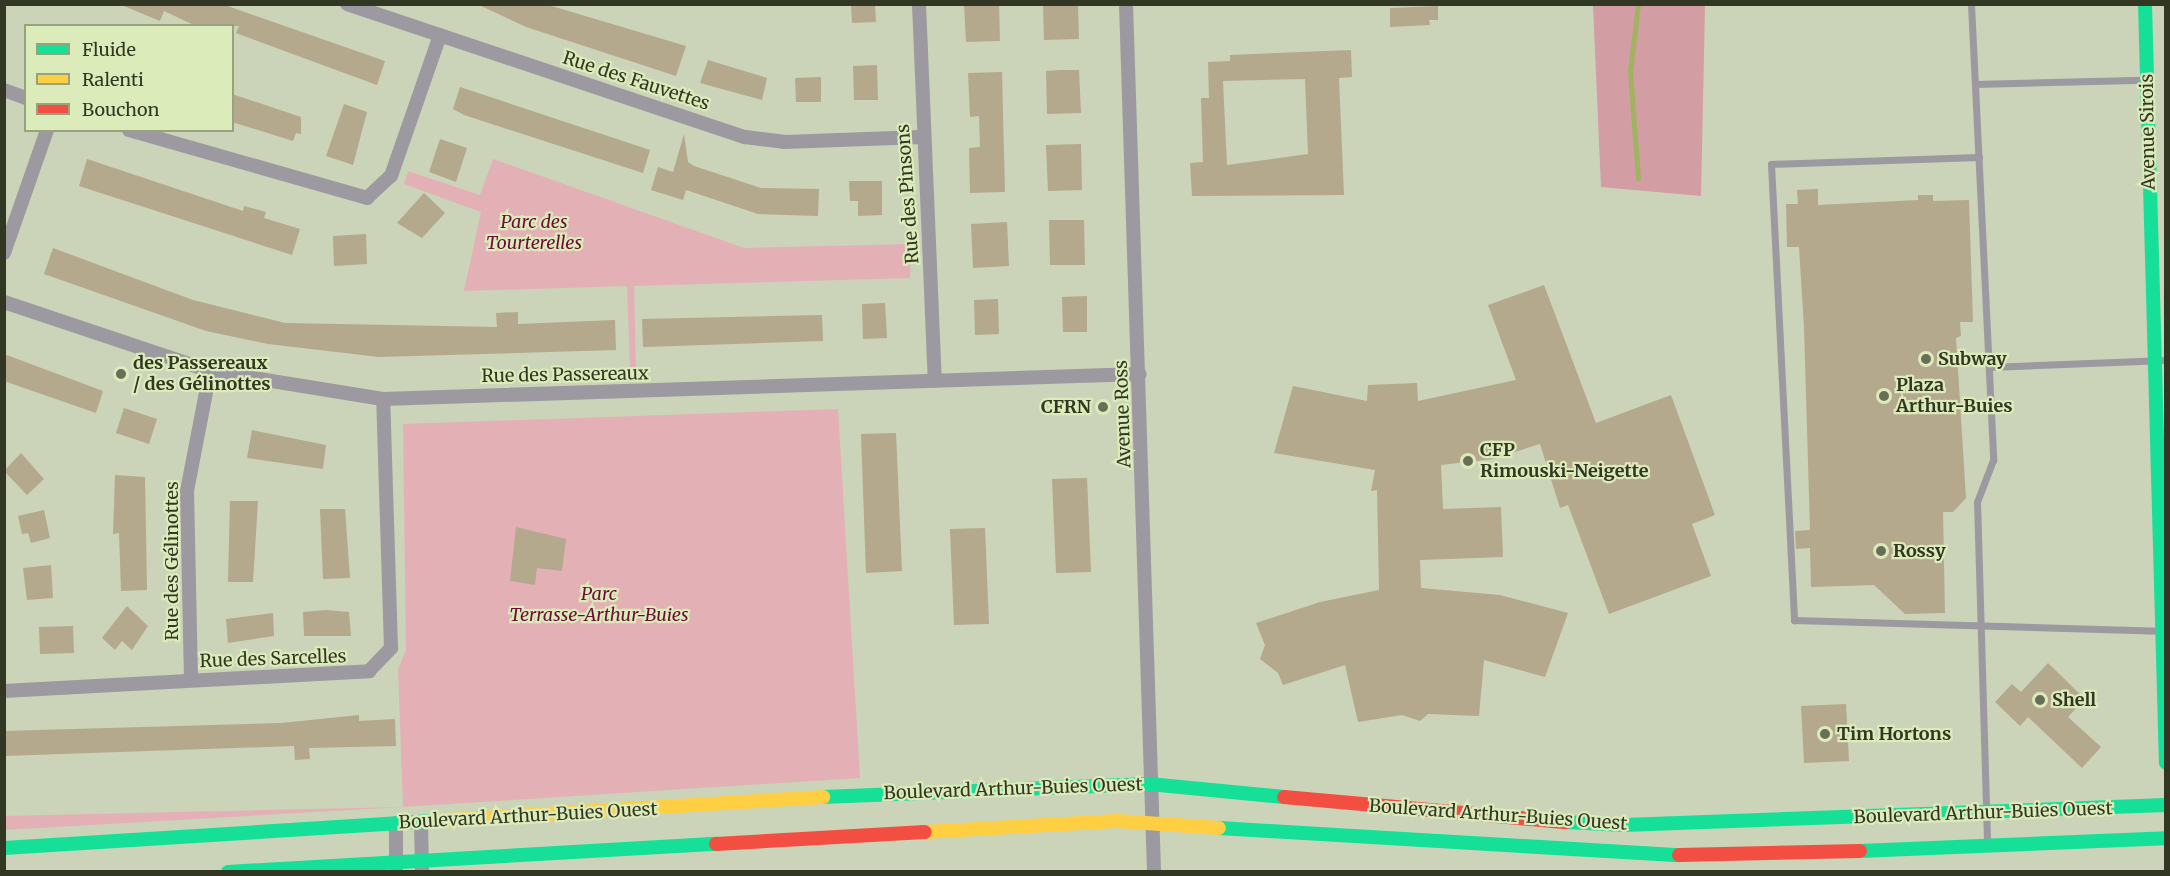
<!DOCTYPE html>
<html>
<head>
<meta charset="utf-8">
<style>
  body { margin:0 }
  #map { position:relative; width:2170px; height:876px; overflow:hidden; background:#cbd3b8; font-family:Merriweather,serif }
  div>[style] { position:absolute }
  .green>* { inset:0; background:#e3b1b5 }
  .forest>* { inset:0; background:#d29da3 }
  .stream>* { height:5px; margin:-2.5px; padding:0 2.5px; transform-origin:2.5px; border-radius:2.5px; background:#a0b361 }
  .building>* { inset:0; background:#b4a98d }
  .lane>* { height:7px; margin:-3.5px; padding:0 3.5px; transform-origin:3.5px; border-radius:3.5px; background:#9c99a0 }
  .street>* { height:14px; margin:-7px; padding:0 7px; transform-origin:7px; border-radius:7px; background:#9c99a0 }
  .fast>* { height:14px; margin:-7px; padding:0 7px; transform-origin:7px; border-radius:7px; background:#16e098 }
  .slow>* { height:14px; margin:-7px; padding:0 7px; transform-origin:7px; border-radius:7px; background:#ffcf43 }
  .jam>* { height:14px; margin:-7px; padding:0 7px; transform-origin:7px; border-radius:7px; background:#f24e42 }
  .dots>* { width:16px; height:16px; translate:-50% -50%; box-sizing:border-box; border:3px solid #dcebba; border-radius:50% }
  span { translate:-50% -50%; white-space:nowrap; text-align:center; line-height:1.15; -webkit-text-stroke:4.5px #dcebba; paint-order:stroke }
  .street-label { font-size:18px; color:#323724 }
  .park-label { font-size:18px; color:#6c0d37; font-style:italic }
  .poi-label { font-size:18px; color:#323724; font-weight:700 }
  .left { translate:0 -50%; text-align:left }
  .right { translate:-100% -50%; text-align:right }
  .frame { position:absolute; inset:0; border:6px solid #323724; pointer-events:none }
  .legend { position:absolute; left:24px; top:24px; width:210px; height:108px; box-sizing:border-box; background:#dcebba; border:2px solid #98a37e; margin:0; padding:8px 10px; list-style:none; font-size:18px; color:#323724 }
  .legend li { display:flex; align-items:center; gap:12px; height:30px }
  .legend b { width:30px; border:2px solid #98a37e }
</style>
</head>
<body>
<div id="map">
  <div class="green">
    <div style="clip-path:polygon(493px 159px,744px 248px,911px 244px,910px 278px,634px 286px,636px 368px,630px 368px,627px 286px,464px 291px,481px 212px,404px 184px,408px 171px,480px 195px)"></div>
    <div style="clip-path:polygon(838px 409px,860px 778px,403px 807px,5px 830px,5px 816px,403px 807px,398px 669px,406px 650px,403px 424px)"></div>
  </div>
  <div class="forest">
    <div style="clip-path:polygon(1593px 5px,1705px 5px,1701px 196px,1601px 187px)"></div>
  </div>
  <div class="stream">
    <div style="left:1638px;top:178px;width:107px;rotate:-94.3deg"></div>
    <div style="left:1630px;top:71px;width:67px;rotate:-83.2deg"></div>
  </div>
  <div class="building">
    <div style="clip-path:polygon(119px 4px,222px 4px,385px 61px,377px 85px,236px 33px,239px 26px,196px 26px,164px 11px,160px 21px)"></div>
    <div style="clip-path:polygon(477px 4px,545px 4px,686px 46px,676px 76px,526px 27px)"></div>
    <div style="clip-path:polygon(851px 4px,875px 4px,876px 22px,852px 23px)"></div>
    <div style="clip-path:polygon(964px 4px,999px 4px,1000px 41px,966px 42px)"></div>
    <div style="clip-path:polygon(1043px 4px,1078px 4px,1079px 39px,1044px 40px)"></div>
    <div style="clip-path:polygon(1438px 6px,1438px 20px,1429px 20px,1430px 25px,1390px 27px,1390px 8px)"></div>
    <div style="clip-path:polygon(evenodd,1351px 50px,1352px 77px,1339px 78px,1344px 195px,1192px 196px,1190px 163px,1203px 162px,1201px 98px,1209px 98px,1208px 62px,1230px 61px,1230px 55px,1351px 50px,1305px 79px,1308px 154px,1227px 165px,1223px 81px,1305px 79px)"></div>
    <div style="clip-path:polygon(708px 60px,767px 78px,762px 100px,700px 83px)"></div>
    <div style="clip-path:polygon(877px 65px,878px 100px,854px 100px,853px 66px)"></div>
    <div style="clip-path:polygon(1060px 70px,1079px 70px,1081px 113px,1047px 114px,1046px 71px)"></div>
    <div style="clip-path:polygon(1002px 72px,1005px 192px,970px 193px,969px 148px,980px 147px,979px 116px,970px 117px,968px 73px)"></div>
    <div style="clip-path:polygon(821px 77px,821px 102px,796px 102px,795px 78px)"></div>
    <div style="clip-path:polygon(460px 87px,650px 150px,643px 173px,464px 115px,453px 109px)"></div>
    <div style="clip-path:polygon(232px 94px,301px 117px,301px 134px,296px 133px,293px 141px,232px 122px)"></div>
    <div style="clip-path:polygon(344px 104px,367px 112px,353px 165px,326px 156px)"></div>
    <div style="clip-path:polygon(684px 134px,688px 162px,694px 166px,761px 188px,819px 189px,818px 216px,758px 214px,686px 190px,683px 200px,651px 190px,658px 167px,673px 172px)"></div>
    <div style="clip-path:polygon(440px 139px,467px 148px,456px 182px,429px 172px)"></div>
    <div style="clip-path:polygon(1081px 144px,1082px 190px,1048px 191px,1046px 145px)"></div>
    <div style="clip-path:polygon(87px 159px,243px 211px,244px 206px,266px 212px,264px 218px,300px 229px,292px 255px,79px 186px)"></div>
    <div style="clip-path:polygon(849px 181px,882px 181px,882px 215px,858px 216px,858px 201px,850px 201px)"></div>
    <div style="clip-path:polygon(1818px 189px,1818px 205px,1918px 200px,1918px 195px,1933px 195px,1933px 201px,1969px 200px,1973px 322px,1960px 322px,1961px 336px,1956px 338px,1966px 498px,1953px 512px,1943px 512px,1945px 613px,1905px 614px,1874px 585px,1811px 587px,1810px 548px,1796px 549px,1795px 531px,1810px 530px,1804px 327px,1799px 247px,1787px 247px,1786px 204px,1798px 204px,1797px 190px)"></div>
    <div style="clip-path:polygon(424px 193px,445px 213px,422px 238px,397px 223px)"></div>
    <div style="clip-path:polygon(1049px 220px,1084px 220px,1085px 265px,1050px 265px)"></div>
    <div style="clip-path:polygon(1007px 222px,1009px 266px,973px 268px,971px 224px)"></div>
    <div style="clip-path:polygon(366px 234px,367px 264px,334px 266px,333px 236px)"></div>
    <div style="clip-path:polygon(53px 248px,193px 300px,285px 323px,497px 327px,496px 313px,518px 312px,518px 324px,615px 320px,616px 350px,379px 357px,268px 344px,206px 331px,44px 274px)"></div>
    <div style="clip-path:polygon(1544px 285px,1596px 423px,1671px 395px,1715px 515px,1692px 524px,1711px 576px,1609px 614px,1568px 505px,1560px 508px,1540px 444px,1493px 459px,1441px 465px,1443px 509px,1501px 507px,1503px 557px,1420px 560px,1421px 588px,1500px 595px,1568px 613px,1545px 677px,1484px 660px,1479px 716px,1428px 714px,1420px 721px,1402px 715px,1358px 722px,1345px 665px,1283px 685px,1278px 673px,1260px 659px,1265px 645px,1256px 623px,1320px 602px,1379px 590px,1377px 490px,1371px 491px,1375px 470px,1274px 453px,1293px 386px,1367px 401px,1368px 385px,1417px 383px,1418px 401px,1516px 380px,1488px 305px)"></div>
    <div style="clip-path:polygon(1087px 296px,1087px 332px,1063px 332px,1062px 297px)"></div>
    <div style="clip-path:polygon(998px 299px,999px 334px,975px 335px,974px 300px)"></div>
    <div style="clip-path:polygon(885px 303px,887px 338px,863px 339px,862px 304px)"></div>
    <div style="clip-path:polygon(822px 315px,823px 341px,643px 347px,642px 319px)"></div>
    <div style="clip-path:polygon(4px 354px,103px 391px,96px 413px,4px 381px)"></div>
    <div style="clip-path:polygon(124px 408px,157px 419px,149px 444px,116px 433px)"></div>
    <div style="clip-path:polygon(252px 430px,326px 445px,323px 469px,247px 458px)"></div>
    <div style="clip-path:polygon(896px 433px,902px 571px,866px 573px,861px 434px)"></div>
    <div style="clip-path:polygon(21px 453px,44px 479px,27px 495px,4px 471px)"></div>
    <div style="clip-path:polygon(115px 475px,145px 477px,147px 590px,121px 591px,119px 533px,113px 534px)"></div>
    <div style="clip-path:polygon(1087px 478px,1091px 572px,1056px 573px,1052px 479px)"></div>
    <div style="clip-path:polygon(230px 501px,258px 501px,253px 582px,228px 582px)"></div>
    <div style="clip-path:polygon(320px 509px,345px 509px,350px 578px,323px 579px)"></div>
    <div style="clip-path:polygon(44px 510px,50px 538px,31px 543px,28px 533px,22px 534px,18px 516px)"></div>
    <div style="clip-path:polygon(516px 527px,566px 539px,562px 571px,537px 568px,535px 585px,510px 581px)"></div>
    <div style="clip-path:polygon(985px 528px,989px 624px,954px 625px,950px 529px)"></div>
    <div style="clip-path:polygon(51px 565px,53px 598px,27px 600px,23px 568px)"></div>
    <div style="clip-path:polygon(127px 606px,148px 626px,132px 650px,122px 641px,115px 650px,102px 638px)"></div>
    <div style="clip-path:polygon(326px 610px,349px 612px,351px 636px,304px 636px,303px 612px)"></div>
    <div style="clip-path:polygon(273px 613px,274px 636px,228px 643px,226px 619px)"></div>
    <div style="clip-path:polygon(73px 626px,74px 653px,40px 654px,39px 627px)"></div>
    <div style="clip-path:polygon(2048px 663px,2085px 699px,2068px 717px,2101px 747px,2082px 768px,2028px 717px,2020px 726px,1995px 702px,2012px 684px,2021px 692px)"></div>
    <div style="clip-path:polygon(1846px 704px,1849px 761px,1804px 763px,1801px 706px)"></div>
    <div style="clip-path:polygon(359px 715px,359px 721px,395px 719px,396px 746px,309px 748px,310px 759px,295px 760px,294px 746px,4px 756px,4px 731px,281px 723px)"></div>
  </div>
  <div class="lane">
    <div style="left:1971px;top:4px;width:457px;rotate:87.2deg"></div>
    <div style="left:1993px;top:460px;width:45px;rotate:110.9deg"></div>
    <div style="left:1977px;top:502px;width:341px;rotate:88.3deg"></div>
    <div style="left:1975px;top:84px;width:169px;rotate:-1.4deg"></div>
    <div style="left:1979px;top:157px;width:208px;rotate:178.1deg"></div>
    <div style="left:1771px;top:164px;width:457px;rotate:87.1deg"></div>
    <div style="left:1794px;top:620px;width:365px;rotate:1.7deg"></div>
    <div style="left:1989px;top:367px;width:177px;rotate:-2.3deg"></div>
  </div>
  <div class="street">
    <div style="left:347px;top:4px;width:420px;rotate:18.5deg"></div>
    <div style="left:745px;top:137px;width:39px;rotate:7deg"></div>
    <div style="left:784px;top:142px;width:138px;rotate:-2.1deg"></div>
    <div style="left:919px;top:4px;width:377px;rotate:87.6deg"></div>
    <div style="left:1126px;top:4px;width:868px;rotate:88.15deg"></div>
    <div style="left:4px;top:90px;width:23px;rotate:20deg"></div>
    <div style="left:129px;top:130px;width:248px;rotate:15.9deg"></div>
    <div style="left:367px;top:198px;width:33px;rotate:-43deg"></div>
    <div style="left:391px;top:176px;width:149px;rotate:-70.8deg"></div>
    <div style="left:4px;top:253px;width:130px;rotate:-70.7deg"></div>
    <div style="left:4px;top:302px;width:217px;rotate:18.5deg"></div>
    <div style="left:210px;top:371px;width:175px;rotate:9.2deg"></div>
    <div style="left:383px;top:399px;width:757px;rotate:-1.89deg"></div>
    <div style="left:191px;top:680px;width:189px;rotate:-91.2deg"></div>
    <div style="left:187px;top:491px;width:122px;rotate:-79.1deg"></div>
    <div style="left:4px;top:691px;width:366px;rotate:-3.1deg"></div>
    <div style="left:369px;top:671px;width:32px;rotate:-46deg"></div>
    <div style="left:391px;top:648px;width:249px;rotate:-91.8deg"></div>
    <div style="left:396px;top:823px;width:46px;rotate:90deg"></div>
    <div style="left:421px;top:823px;width:49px;rotate:88.8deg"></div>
  </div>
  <div class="fast">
    <div style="left:2145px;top:4px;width:759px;rotate:88.42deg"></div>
    <div style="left:823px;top:797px;width:326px;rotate:-2.3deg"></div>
    <div style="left:1149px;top:784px;width:136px;rotate:5.5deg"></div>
    <div style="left:1566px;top:822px;width:58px;rotate:3deg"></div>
    <div style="left:1624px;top:825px;width:542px;rotate:-2.11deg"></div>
    <div style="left:1219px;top:828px;width:461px;rotate:3.4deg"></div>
    <div style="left:4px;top:848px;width:429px;rotate:-3.6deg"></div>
    <div style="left:1860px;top:851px;width:306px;rotate:-2.4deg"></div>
    <div style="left:228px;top:872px;width:489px;rotate:-3.3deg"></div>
  </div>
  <div class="slow">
    <div style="left:432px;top:821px;width:392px;rotate:-3.5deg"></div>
    <div style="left:925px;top:832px;width:192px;rotate:-3.3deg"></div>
    <div style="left:1117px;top:821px;width:102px;rotate:3.9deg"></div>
  </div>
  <div class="jam">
    <div style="left:1284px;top:797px;width:283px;rotate:5.1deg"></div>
    <div style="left:716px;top:844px;width:209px;rotate:-3.3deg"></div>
    <div style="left:1679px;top:855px;width:181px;rotate:-1.3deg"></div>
  </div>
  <div class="dots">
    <div style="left:1926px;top:359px;background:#686e58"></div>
    <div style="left:121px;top:374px;background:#686e58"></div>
    <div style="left:1884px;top:396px;background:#686e58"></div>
    <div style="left:1103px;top:407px;background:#686e58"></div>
    <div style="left:1468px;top:461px;background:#686e58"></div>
    <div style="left:1881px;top:551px;background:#686e58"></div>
    <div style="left:2040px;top:700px;background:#686e58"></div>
    <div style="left:1825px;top:734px;background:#686e58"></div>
  </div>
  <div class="street-label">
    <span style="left:636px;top:81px;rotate:18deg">Rue des Fauvettes</span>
    <span style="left:2148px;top:132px;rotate:-91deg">Avenue Sirois</span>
    <span style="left:908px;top:194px;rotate:-94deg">Rue des Pinsons</span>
    <span style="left:565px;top:375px;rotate:-1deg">Rue des Passereaux</span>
    <span style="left:1123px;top:414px;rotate:-92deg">Avenue Ross</span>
    <span style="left:172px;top:561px;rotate:-90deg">Rue des Gélinottes</span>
    <span style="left:273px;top:659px;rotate:-2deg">Rue des Sarcelles</span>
    <span style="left:1013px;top:789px;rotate:-2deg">Boulevard Arthur-Buies Ouest</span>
    <span style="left:1983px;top:813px;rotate:-2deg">Boulevard Arthur-Buies Ouest</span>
    <span style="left:1498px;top:815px;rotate:4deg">Boulevard Arthur-Buies Ouest</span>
    <span style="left:528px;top:816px;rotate:-3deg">Boulevard Arthur-Buies Ouest</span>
  </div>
  <div class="park-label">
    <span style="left:534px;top:233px">Parc des<br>Tourterelles</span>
    <span style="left:599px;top:605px">Parc<br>Terrasse-Arthur-Buies</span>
  </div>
  <div class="poi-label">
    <span class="left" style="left:1938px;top:359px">Subway</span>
    <span class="left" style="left:133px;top:374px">des Passereaux<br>/ des Gélinottes</span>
    <span class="left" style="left:1896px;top:396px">Plaza<br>Arthur-Buies</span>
    <span class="right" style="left:1091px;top:407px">CFRN</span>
    <span class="left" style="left:1480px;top:461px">CFP<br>Rimouski-Neigette</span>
    <span class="left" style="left:1893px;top:551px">Rossy</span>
    <span class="left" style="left:2052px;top:700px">Shell</span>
    <span class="left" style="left:1837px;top:734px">Tim Hortons</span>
  </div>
  <div class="frame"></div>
  <ul class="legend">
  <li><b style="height:8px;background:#16e098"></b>Fluide</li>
  <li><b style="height:8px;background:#ffcf43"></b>Ralenti</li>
  <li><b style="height:8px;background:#f24e42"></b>Bouchon</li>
  </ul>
</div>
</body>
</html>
